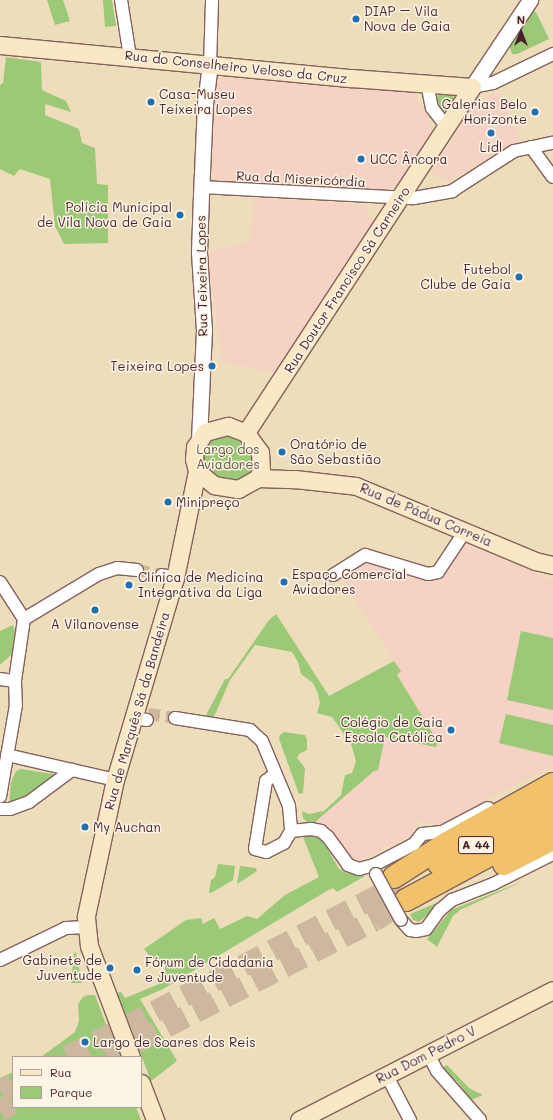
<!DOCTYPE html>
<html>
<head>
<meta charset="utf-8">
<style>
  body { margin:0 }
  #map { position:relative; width:553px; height:1120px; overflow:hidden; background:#edb; font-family:Mali,sans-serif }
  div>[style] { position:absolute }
  .built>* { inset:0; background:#f5d2c3 }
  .green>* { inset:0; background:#9bc977 }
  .minor-tunnel>* { height:12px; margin-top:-6px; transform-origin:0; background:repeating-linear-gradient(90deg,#cdb79e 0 12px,transparent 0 18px) }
  .motorway-tunnel>* { height:22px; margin-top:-11px; transform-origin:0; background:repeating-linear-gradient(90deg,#cdb79e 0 22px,transparent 0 33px) }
  .roads { filter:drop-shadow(1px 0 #83625d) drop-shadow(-1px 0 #83625d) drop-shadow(0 1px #83625d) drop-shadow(0 -1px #83625d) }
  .minor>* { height:12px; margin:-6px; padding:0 6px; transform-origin:6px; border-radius:6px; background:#fff }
  .tertiary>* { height:15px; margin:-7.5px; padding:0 7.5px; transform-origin:7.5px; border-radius:7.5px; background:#fff }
  .secondary>* { height:17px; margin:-8.5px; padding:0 8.5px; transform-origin:8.5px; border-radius:8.5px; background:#fae7c3 }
  .motorway>* { height:22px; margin:-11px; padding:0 11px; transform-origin:11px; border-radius:11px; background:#f2c26a }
  .bridges { filter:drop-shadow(1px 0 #83625d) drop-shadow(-1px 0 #83625d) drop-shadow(0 1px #83625d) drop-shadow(0 -1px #83625d) }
  .minor-bridge>* { height:12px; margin:-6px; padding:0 6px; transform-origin:6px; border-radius:6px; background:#fff }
  .dots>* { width:11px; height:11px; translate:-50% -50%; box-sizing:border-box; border:2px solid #fcf5e5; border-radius:50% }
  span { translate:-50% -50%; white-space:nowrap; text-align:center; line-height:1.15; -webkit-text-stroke:3px #fcf5e5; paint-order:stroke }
  .shield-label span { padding:1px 3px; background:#fcf5e5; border:1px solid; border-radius:3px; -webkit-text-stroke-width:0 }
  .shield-label { font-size:12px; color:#4a1f2b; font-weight:700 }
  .poi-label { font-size:13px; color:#4a1f2b }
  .left { translate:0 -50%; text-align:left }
  .right { translate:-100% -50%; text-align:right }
  .street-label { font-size:13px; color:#4a1f2b }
  .park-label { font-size:13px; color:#625242 }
  .legend { position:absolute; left:12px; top:1056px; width:130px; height:52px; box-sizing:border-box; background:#fcf5e5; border:1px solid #b59f9b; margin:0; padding:5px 7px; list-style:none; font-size:12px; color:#4a1f2b }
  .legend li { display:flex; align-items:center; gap:8px; height:20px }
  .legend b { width:20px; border:1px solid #b59f9b }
  .north { position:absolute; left:501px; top:12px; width:40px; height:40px; -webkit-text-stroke:3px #fcf5e5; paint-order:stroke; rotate:0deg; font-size:11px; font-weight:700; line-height:16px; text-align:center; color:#4a1f2b }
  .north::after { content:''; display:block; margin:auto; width:14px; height:18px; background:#4a1f2b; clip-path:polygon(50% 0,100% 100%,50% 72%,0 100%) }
</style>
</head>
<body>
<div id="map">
  <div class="built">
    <div style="clip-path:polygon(225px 75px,416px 92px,419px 106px,423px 108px,433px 129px,399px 183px,384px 192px,213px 183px,211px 111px,215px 83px)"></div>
    <div style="clip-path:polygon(498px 91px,520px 140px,454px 178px,445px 180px,431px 171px,461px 126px,459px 122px,469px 108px)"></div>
    <div style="clip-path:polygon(254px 198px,366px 205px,372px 224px,276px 373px,223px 362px,207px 252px,247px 242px,251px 238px)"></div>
    <div style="clip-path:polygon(462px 542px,553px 580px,553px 765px,440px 825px,416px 820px,412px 835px,361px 860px,351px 858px,329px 827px,315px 822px,374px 771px,331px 695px,394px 661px,340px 575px,365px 559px,430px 576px)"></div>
  </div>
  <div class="green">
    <div style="clip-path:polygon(47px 0,63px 0,70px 21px,55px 25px)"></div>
    <div style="clip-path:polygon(103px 0,112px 0,116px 26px,105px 27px)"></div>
    <div style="clip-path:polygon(532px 10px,536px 12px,549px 39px,517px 54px,512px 54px,509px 45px)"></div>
    <div style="clip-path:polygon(6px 57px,41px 62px,42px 90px,66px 101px,71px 112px,45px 104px,45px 115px,79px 129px,82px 143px,95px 148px,97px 184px,108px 185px,108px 243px,64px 244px,55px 226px,50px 179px,20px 169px,14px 176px,0 169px,0 85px,3px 83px)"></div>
    <div style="clip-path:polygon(440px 93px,452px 94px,455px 101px,449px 111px,441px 110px,436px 99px)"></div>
    <div style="clip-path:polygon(227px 432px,251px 446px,254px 470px,244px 480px,226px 482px,209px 474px,202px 462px,201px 447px,206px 439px)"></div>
    <div style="clip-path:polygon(276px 614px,329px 696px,394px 661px,401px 671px,397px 675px,438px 742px,436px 747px,385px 737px,378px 770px,374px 771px,315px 822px,307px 822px,303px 818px,302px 811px,309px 814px,324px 811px,341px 795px,345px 775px,352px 773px,356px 761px,351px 744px,332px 717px,317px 713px,320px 703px,318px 694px,313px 683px,301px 674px,298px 662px,292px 652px,255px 645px,230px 680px,214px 717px,205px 717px,225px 679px,228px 679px,269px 620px)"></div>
    <div style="clip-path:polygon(13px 625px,15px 632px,12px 654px,0 665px,0 631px)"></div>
    <div style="clip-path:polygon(521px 631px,553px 638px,553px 710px,507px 700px)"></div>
    <div style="clip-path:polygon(506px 714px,553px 725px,553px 756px,499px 743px)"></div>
    <div style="clip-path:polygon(284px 732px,305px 735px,307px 739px,307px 750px,299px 754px,297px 758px,305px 768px,303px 793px,299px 794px,279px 739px,280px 735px)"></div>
    <div style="clip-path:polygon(21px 769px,58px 775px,29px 797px,9px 806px,11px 782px,16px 771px)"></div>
    <div style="clip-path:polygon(311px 836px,319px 838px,326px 846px,339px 869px,347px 873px,365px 876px,337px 892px,333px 888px,325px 892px,163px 989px,140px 999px,177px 1061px,151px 1081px,117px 993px,121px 992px,125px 998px,159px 984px,158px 976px,165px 972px,165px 964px,160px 959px,152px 959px,144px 949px,186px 920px,201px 918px,203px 924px,214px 918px,220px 929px,247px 916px,257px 919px,285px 895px,319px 877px,303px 837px)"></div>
    <div style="clip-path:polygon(218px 864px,235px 866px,233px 880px,211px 893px,209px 892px,211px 880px,215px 877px)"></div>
    <div style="clip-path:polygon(240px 866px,256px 868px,257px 871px,237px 884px)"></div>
    <div style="clip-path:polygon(524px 881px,460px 910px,453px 916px,437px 947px,427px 939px,451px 910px)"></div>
    <div style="clip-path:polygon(451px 897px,429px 916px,427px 915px,419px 922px,413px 920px,410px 914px)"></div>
    <div style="clip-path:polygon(76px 952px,82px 983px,71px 983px,74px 953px)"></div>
    <div style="clip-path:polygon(88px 995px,95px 995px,118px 1057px,41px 1057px,75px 1032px,79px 1021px,78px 1004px,83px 997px)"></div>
    <div style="clip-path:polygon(447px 1065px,469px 1088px,483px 1095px,471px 1100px,457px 1081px,451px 1080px,443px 1067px)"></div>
    <div style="clip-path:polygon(13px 1072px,13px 1107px,136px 1107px,141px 1120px,0 1120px,0 1078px)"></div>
  </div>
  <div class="minor-tunnel">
    <div style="left:137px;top:570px;width:25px;rotate:11deg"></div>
    <div style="left:148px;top:714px;width:27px;rotate:8deg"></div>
  </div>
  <div class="motorway-tunnel">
    <div style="left:67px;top:1057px;width:374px;rotate:-27.4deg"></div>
    <div style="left:107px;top:1057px;width:300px;rotate:-27deg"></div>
    <div style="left:374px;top:921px;width:38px;rotate:-33deg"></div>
    <div style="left:0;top:1091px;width:14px;rotate:-25deg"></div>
    <div style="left:0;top:1110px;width:14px;rotate:-25deg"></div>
  </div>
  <div class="roads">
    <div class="minor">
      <div style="left:121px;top:0;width:58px;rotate:81deg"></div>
      <div style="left:210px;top:65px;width:65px;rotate:-88.2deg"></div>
      <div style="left:427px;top:83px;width:25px;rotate:79deg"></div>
      <div style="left:432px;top:108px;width:23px;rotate:52deg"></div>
      <div style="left:472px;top:87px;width:21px;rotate:-11deg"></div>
      <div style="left:493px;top:83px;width:67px;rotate:-25.8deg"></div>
      <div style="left:531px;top:147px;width:37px;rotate:54deg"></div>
      <div style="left:201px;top:187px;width:213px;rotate:3deg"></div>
      <div style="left:414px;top:198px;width:39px;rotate:-10deg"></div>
      <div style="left:452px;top:191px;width:74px;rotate:-32.8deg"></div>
      <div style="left:514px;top:151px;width:40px;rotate:-12deg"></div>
      <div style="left:162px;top:575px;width:13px;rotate:13deg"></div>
      <div style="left:333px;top:575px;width:38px;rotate:-32deg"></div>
      <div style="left:365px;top:555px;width:66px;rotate:16.8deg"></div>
      <div style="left:428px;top:574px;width:10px;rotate:-11deg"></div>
      <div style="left:438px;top:572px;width:49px;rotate:-56.6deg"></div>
      <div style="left:0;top:582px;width:44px;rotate:57deg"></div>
      <div style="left:24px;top:619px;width:63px;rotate:98.3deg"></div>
      <div style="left:15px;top:681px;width:24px;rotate:88deg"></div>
      <div style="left:16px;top:705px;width:93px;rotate:99.9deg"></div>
      <div style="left:24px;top:619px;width:87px;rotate:-31deg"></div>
      <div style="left:99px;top:574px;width:19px;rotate:-18deg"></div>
      <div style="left:117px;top:568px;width:20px;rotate:6deg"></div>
      <div style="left:0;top:679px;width:15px;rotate:8deg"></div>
      <div style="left:133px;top:718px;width:14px;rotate:8deg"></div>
      <div style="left:175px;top:718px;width:76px;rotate:9.1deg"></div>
      <div style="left:250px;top:730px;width:16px;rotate:43deg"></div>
      <div style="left:262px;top:741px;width:70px;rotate:67.4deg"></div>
      <div style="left:289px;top:806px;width:25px;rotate:85deg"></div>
      <div style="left:291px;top:831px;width:14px;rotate:120deg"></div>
      <div style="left:284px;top:843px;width:20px;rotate:153deg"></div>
      <div style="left:266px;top:852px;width:11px;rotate:-165deg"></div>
      <div style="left:255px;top:849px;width:69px;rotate:-80.8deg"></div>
      <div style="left:266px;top:781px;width:11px;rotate:-38deg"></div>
      <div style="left:7px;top:755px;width:111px;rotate:13deg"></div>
      <div style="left:0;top:809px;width:10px"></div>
      <div style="left:10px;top:809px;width:20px;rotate:-20deg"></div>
      <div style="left:29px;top:802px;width:54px;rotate:-36.7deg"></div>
      <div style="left:291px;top:831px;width:20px;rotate:-6deg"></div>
      <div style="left:311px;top:829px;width:10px;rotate:11deg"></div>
      <div style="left:321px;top:831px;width:9px;rotate:41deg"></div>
      <div style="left:328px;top:837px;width:34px;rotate:54deg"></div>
      <div style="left:348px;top:865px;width:12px;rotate:20deg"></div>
      <div style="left:359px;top:869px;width:16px;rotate:-15deg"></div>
      <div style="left:374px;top:865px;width:45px;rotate:-27.7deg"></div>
      <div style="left:414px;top:844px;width:13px;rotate:-51deg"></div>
      <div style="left:422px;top:834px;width:20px;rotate:-6deg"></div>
      <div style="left:442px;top:832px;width:52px;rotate:-27.6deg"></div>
      <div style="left:401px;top:920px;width:13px;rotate:48deg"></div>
      <div style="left:410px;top:930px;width:6px;rotate:9deg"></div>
      <div style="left:416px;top:931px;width:10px;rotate:-11deg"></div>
      <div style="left:426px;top:929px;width:24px;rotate:-54deg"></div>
      <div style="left:440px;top:910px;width:16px;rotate:-40deg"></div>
      <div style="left:452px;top:900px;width:44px;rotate:-21.3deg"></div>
      <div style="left:493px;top:884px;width:67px;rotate:-26.6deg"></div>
      <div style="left:0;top:960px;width:73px;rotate:-25.9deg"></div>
      <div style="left:66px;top:928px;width:21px;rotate:-3deg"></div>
      <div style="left:428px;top:1054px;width:19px;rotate:62deg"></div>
      <div style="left:437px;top:1071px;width:65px;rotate:48.7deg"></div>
      <div style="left:387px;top:1076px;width:50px;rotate:62.4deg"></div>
    </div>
    <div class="tertiary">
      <div style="left:472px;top:87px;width:105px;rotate:-56.3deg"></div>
      <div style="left:199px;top:440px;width:110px;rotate:-87.4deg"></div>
      <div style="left:204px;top:330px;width:78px;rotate:-93.7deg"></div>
      <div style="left:199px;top:252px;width:57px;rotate:-88deg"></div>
      <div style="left:201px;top:195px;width:91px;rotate:-87.5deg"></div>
      <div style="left:205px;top:104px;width:39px;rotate:-83deg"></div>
    </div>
    <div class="secondary">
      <div style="left:0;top:45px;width:353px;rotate:5.4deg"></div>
      <div style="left:351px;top:78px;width:121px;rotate:4.3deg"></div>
      <div style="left:472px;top:87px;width:413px;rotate:123.2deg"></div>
      <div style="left:228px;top:426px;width:19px;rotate:21deg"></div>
      <div style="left:246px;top:433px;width:24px;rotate:54deg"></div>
      <div style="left:260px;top:452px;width:18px;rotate:87deg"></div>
      <div style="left:261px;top:470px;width:9px;rotate:111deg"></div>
      <div style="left:258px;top:478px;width:23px;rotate:151deg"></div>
      <div style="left:238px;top:489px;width:24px;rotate:-171deg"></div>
      <div style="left:214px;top:485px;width:22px;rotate:-141deg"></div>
      <div style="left:197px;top:471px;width:12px;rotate:-104deg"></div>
      <div style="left:194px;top:459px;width:12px;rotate:-85deg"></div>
      <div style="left:195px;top:447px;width:18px;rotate:-56deg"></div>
      <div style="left:205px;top:432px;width:24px;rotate:-15deg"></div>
      <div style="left:258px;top:478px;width:37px;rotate:2deg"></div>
      <div style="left:295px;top:479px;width:61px;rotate:6.5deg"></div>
      <div style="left:356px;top:486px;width:194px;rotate:22.7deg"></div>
      <div style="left:535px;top:561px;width:18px;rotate:13deg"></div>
      <div style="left:131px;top:1057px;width:119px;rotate:-110.7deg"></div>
      <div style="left:89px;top:946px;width:30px;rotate:-96deg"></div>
      <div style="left:86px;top:916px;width:139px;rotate:-78deg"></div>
      <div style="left:115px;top:780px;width:211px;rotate:-73.5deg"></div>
      <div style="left:175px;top:578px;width:109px;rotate:-78.4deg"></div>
      <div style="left:141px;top:1083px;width:40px;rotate:69deg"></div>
      <div style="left:299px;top:1120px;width:285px;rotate:-27.1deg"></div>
    </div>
    <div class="motorway">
      <div style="left:439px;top:864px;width:129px;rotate:-27.8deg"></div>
      <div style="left:504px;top:864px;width:55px;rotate:-27deg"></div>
      <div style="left:394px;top:877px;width:63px;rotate:-32.7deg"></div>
      <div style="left:447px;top:843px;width:121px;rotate:-29.1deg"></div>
      <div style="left:406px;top:900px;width:167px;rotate:-28.3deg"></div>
    </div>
  </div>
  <div class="bridges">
    <div class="minor-bridge">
      <div style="left:376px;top:874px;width:52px;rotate:61.5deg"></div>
    </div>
  </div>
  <div class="dots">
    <div style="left:356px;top:19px;background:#1f6fb2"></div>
    <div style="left:151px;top:102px;background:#1f6fb2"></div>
    <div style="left:535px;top:112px;background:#1f6fb2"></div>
    <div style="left:491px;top:133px;background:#1f6fb2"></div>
    <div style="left:361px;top:159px;background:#1f6fb2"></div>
    <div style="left:180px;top:215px;background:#1f6fb2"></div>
    <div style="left:519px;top:277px;background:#1f6fb2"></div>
    <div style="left:212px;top:366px;background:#1f6fb2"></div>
    <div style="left:282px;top:452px;background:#1f6fb2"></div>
    <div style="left:168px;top:502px;background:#1f6fb2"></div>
    <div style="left:284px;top:582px;background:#1f6fb2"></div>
    <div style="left:129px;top:585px;background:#1f6fb2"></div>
    <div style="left:95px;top:610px;background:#1f6fb2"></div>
    <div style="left:451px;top:730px;background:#1f6fb2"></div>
    <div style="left:85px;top:827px;background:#1f6fb2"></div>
    <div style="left:110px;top:968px;background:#1f6fb2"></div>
    <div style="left:137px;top:970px;background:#1f6fb2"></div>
    <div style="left:85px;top:1042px;background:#1f6fb2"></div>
  </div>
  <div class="shield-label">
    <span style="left:476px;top:845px">A 44</span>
  </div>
  <div class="poi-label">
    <span class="left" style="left:364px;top:19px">DIAP – Vila<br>Nova de Gaia</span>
    <span class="left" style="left:159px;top:102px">Casa-Museu<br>Teixeira Lopes</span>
    <span class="right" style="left:527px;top:112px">Galerias Belo<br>Horizonte</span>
    <span style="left:491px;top:147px">Lidl</span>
    <span class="left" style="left:370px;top:159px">UCC Âncora</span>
    <span class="right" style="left:172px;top:215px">Polícia Municipal<br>de Vila Nova de Gaia</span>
    <span class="right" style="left:511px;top:277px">Futebol<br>Clube de Gaia</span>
    <span class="right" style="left:204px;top:366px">Teixeira Lopes</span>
    <span class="left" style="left:290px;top:452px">Oratório de<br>São Sebastião</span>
    <span class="left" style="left:176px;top:502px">Minipreço</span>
    <span class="left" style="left:292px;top:582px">Espaço Comercial<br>Aviadores</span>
    <span class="left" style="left:138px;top:585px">Clínica de Medicina<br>Integrativa da Liga</span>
    <span style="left:95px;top:624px">A Vilanovense</span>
    <span class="right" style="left:443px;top:730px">Colégio de Gaia<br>- Escola Católica</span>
    <span class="left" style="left:93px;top:827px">My Auchan</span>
    <span class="right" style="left:102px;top:968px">Gabinete de<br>Juventude</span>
    <span class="left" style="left:145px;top:970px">Fórum de Cidadania<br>e Juventude</span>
    <span class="left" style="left:93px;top:1042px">Largo de Soares dos Reis</span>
  </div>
  <div class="street-label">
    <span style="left:236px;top:67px;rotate:6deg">Rua do Conselheiro Veloso da Cruz</span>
    <span style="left:301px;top:179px;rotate:3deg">Rua da Misericórdia</span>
    <span style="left:202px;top:276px;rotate:-91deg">Rua Teixeira Lopes</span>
    <span style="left:347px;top:280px;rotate:-57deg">Rua Doutor Francisco Sá Carneiro</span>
    <span style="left:426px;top:515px;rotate:23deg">Rua de Pádua Correia</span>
    <span style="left:137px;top:711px;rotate:-74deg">Rua de Marquês Sá da Bandeira</span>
    <span style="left:426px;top:1055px;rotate:-27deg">Rua Dom Pedro V</span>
  </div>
  <div class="park-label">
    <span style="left:228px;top:457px">Largo dos<br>Aviadores</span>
  </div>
  <ul class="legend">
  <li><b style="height:5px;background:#fae7c3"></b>Rua</li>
  <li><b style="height:11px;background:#9bc977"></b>Parque</li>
  </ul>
  <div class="north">N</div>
</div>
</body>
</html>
